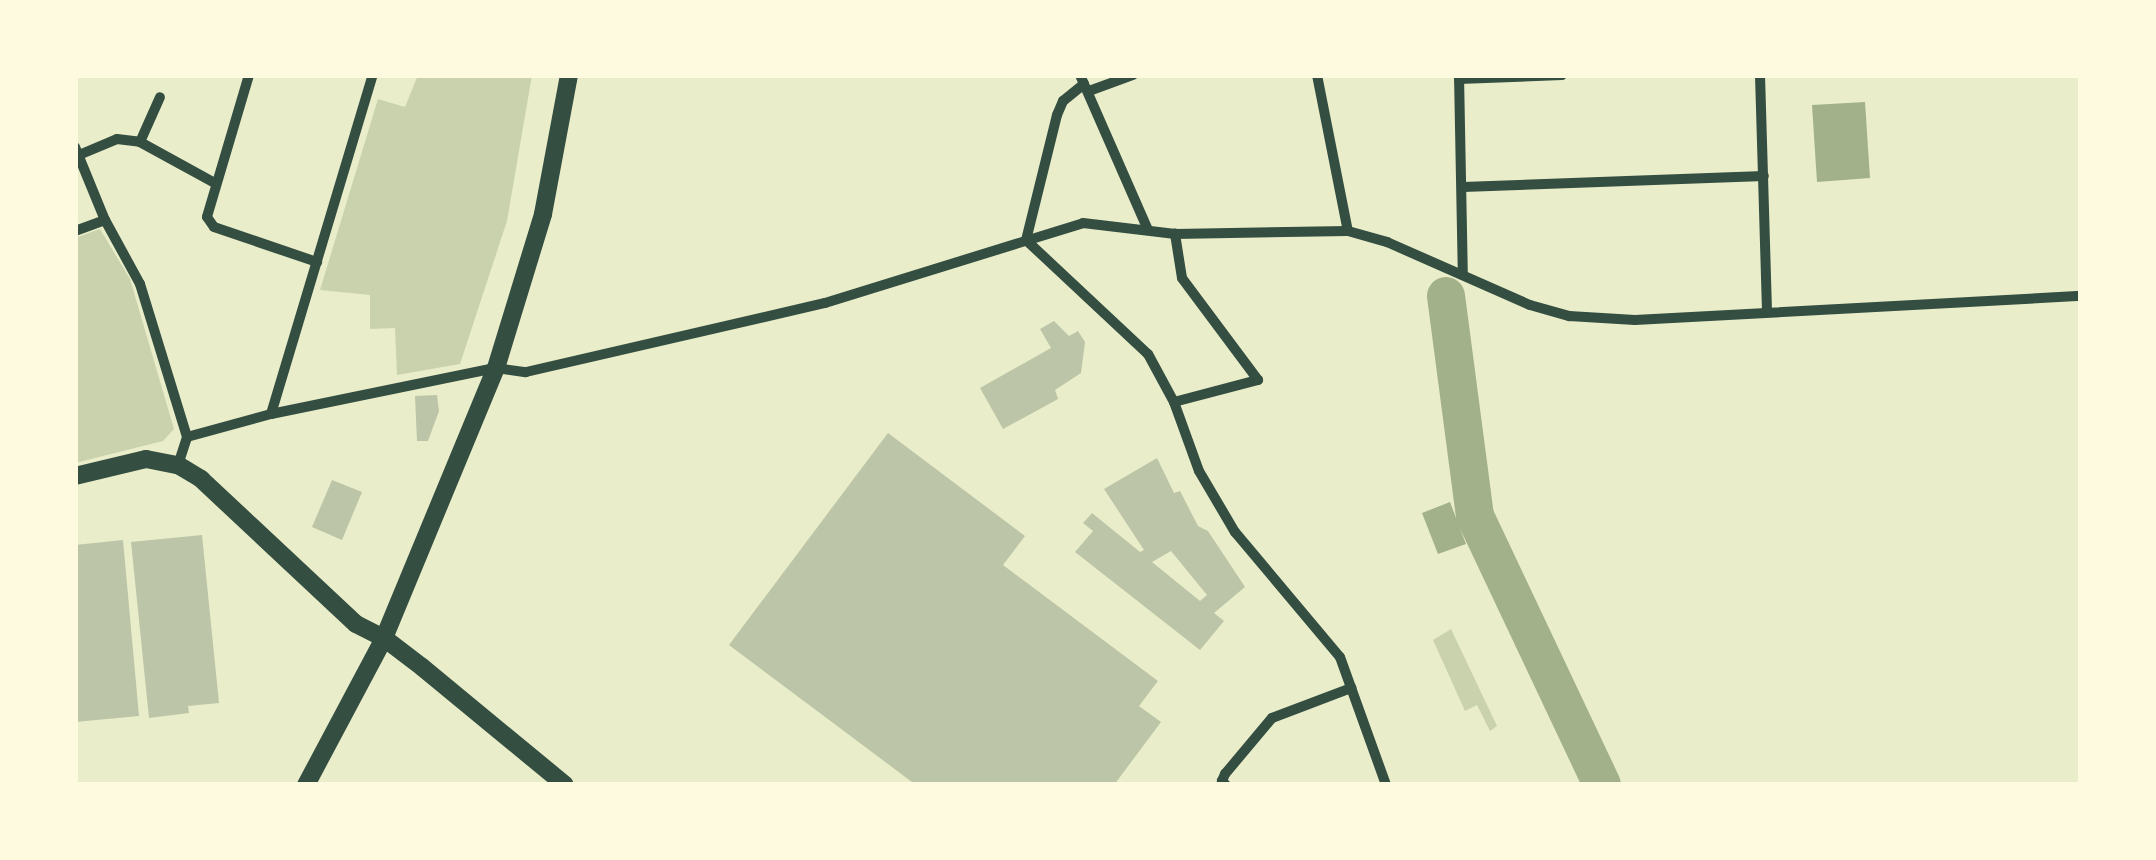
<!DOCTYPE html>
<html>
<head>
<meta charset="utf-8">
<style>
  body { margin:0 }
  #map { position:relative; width:2156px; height:860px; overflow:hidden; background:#e9edc9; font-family:Lato,sans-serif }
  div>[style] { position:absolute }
  .green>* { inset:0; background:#cad2ad }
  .water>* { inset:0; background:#a3b18a }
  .river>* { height:38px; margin:-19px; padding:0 19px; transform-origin:19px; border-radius:19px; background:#a3b18a }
  .building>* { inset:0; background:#bcc5a7 }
  .minor>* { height:10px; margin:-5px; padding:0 5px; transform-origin:5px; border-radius:5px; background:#344e41 }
  .secondary>* { height:18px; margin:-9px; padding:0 9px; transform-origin:9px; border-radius:9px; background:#344e41 }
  span { translate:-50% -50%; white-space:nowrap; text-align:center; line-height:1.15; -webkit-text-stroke:8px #fefae0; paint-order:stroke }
  .frame { position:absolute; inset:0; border:78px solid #fefae0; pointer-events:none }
</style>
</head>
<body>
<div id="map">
  <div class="green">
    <div style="clip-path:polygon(418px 75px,532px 75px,507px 221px,460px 364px,397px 375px,395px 328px,370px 329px,370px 295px,320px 290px,378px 99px,405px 107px)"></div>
    <div style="clip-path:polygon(100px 229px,130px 279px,174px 429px,163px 441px,75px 463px,75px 238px)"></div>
    <div style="clip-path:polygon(1451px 629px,1497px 726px,1490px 731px,1477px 705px,1465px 711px,1433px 640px)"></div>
  </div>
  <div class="water">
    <div style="clip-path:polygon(1865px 102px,1870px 178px,1817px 182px,1812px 105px)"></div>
    <div style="clip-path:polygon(1450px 502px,1466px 544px,1438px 554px,1422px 513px)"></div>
  </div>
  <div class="river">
    <div style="left:1446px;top:296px;width:222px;rotate:82.5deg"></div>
    <div style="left:1475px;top:516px;width:297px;rotate:64.7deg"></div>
  </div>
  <div class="building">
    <div style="clip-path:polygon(1054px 321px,1069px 336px,1078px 331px,1085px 342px,1081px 373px,1055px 390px,1058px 399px,1003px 429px,980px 388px,1051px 348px,1040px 329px)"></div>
    <div style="clip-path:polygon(437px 395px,439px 411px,428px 441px,417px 441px,415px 396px)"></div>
    <div style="clip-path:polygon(888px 433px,1025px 536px,1003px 565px,1158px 681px,1139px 706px,1161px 722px,1114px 785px,916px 785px,729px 645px)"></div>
    <div style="clip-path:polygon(evenodd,1157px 458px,1174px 493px,1180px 491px,1198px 526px,1208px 531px,1245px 587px,1214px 613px,1224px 621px,1200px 650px,1075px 552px,1093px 531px,1083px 523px,1092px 513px,1140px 552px,1144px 550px,1104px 489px,1157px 458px,1171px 551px,1207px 595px,1200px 601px,1152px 562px,1171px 551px)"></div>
    <div style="clip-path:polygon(332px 480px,362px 492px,342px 540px,312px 527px)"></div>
    <div style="clip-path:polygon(202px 535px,219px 703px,188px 706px,189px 713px,149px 718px,131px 542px)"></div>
    <div style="clip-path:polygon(123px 540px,139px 716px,75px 722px,75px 545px)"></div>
  </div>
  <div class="minor">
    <div style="left:249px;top:75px;width:148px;rotate:106.5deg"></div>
    <div style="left:207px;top:217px;width:12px;rotate:55deg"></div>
    <div style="left:214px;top:227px;width:109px;rotate:18.8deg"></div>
    <div style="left:1080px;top:75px;width:169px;rotate:66.3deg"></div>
    <div style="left:1317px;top:75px;width:159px;rotate:78.8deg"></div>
    <div style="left:1348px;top:231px;width:41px;rotate:15.8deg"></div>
    <div style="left:1387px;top:242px;width:156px;rotate:23.8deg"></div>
    <div style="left:1530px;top:305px;width:41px;rotate:15.8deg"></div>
    <div style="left:1569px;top:316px;width:66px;rotate:3.5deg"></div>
    <div style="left:1635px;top:320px;width:447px;rotate:-3.1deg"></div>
    <div style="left:1459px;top:75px;width:200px;rotate:88.9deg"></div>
    <div style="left:1760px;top:75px;width:236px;rotate:88.3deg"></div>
    <div style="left:1459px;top:79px;width:103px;rotate:-2.2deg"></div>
    <div style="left:1084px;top:84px;width:27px;rotate:141deg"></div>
    <div style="left:1063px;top:101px;width:15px;rotate:113deg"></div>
    <div style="left:1057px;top:115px;width:129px;rotate:103.9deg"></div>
    <div style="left:1026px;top:240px;width:167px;rotate:43.1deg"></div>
    <div style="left:1148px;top:354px;width:55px;rotate:61.6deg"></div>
    <div style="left:1174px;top:402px;width:73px;rotate:70.1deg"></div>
    <div style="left:1199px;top:471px;width:71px;rotate:59.5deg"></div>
    <div style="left:1235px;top:532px;width:163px;rotate:50deg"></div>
    <div style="left:1340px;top:657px;width:136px;rotate:70.2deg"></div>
    <div style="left:1089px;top:91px;width:47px;rotate:-20deg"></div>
    <div style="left:140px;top:142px;width:49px;rotate:-66deg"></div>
    <div style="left:75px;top:147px;width:79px;rotate:67.7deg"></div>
    <div style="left:105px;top:220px;width:73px;rotate:61.3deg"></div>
    <div style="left:140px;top:284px;width:160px;rotate:72.9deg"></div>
    <div style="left:79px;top:155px;width:41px;rotate:-22.8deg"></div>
    <div style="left:117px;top:139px;width:23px;rotate:7deg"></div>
    <div style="left:140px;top:142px;width:85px;rotate:28.7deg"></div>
    <div style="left:1463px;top:187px;width:301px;rotate:-2.1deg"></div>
    <div style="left:75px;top:231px;width:32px;rotate:-20deg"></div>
    <div style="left:1174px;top:402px;width:87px;rotate:-14.7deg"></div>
    <div style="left:1258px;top:380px;width:127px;rotate:-126.7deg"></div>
    <div style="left:1182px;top:278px;width:45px;rotate:-99deg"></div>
    <div style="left:271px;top:414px;width:354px;rotate:-73.3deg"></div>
    <div style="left:178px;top:465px;width:29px;rotate:-72deg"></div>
    <div style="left:187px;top:437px;width:87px;rotate:-15.3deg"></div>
    <div style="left:271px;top:414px;width:230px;rotate:-11.6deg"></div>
    <div style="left:496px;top:368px;width:30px;rotate:8deg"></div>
    <div style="left:526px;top:372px;width:307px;rotate:-13deg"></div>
    <div style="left:825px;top:303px;width:270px;rotate:-17.2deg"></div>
    <div style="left:1083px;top:223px;width:93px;rotate:6.8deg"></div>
    <div style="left:1175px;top:234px;width:173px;rotate:-1deg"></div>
    <div style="left:1226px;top:785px;width:6px;rotate:-135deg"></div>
    <div style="left:1222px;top:781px;width:8px;rotate:-67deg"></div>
    <div style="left:1225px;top:774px;width:73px;rotate:-50deg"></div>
    <div style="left:1272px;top:718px;width:85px;rotate:-20.8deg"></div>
  </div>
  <div class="secondary">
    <div style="left:75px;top:476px;width:73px;rotate:-13.5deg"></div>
    <div style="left:146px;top:459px;width:33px;rotate:11deg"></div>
    <div style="left:178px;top:465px;width:27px;rotate:31deg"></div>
    <div style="left:201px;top:479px;width:212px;rotate:43.1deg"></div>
    <div style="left:356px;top:624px;width:31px;rotate:27deg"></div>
    <div style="left:384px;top:638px;width:48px;rotate:37.3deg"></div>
    <div style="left:422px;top:667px;width:185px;rotate:39.5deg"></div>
    <div style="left:306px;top:785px;width:166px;rotate:-62deg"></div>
    <div style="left:384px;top:638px;width:292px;rotate:-67.5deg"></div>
    <div style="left:496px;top:368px;width:161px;rotate:-73deg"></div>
    <div style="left:543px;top:214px;width:141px;rotate:-79.4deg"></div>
  </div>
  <div class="frame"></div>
</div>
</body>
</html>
